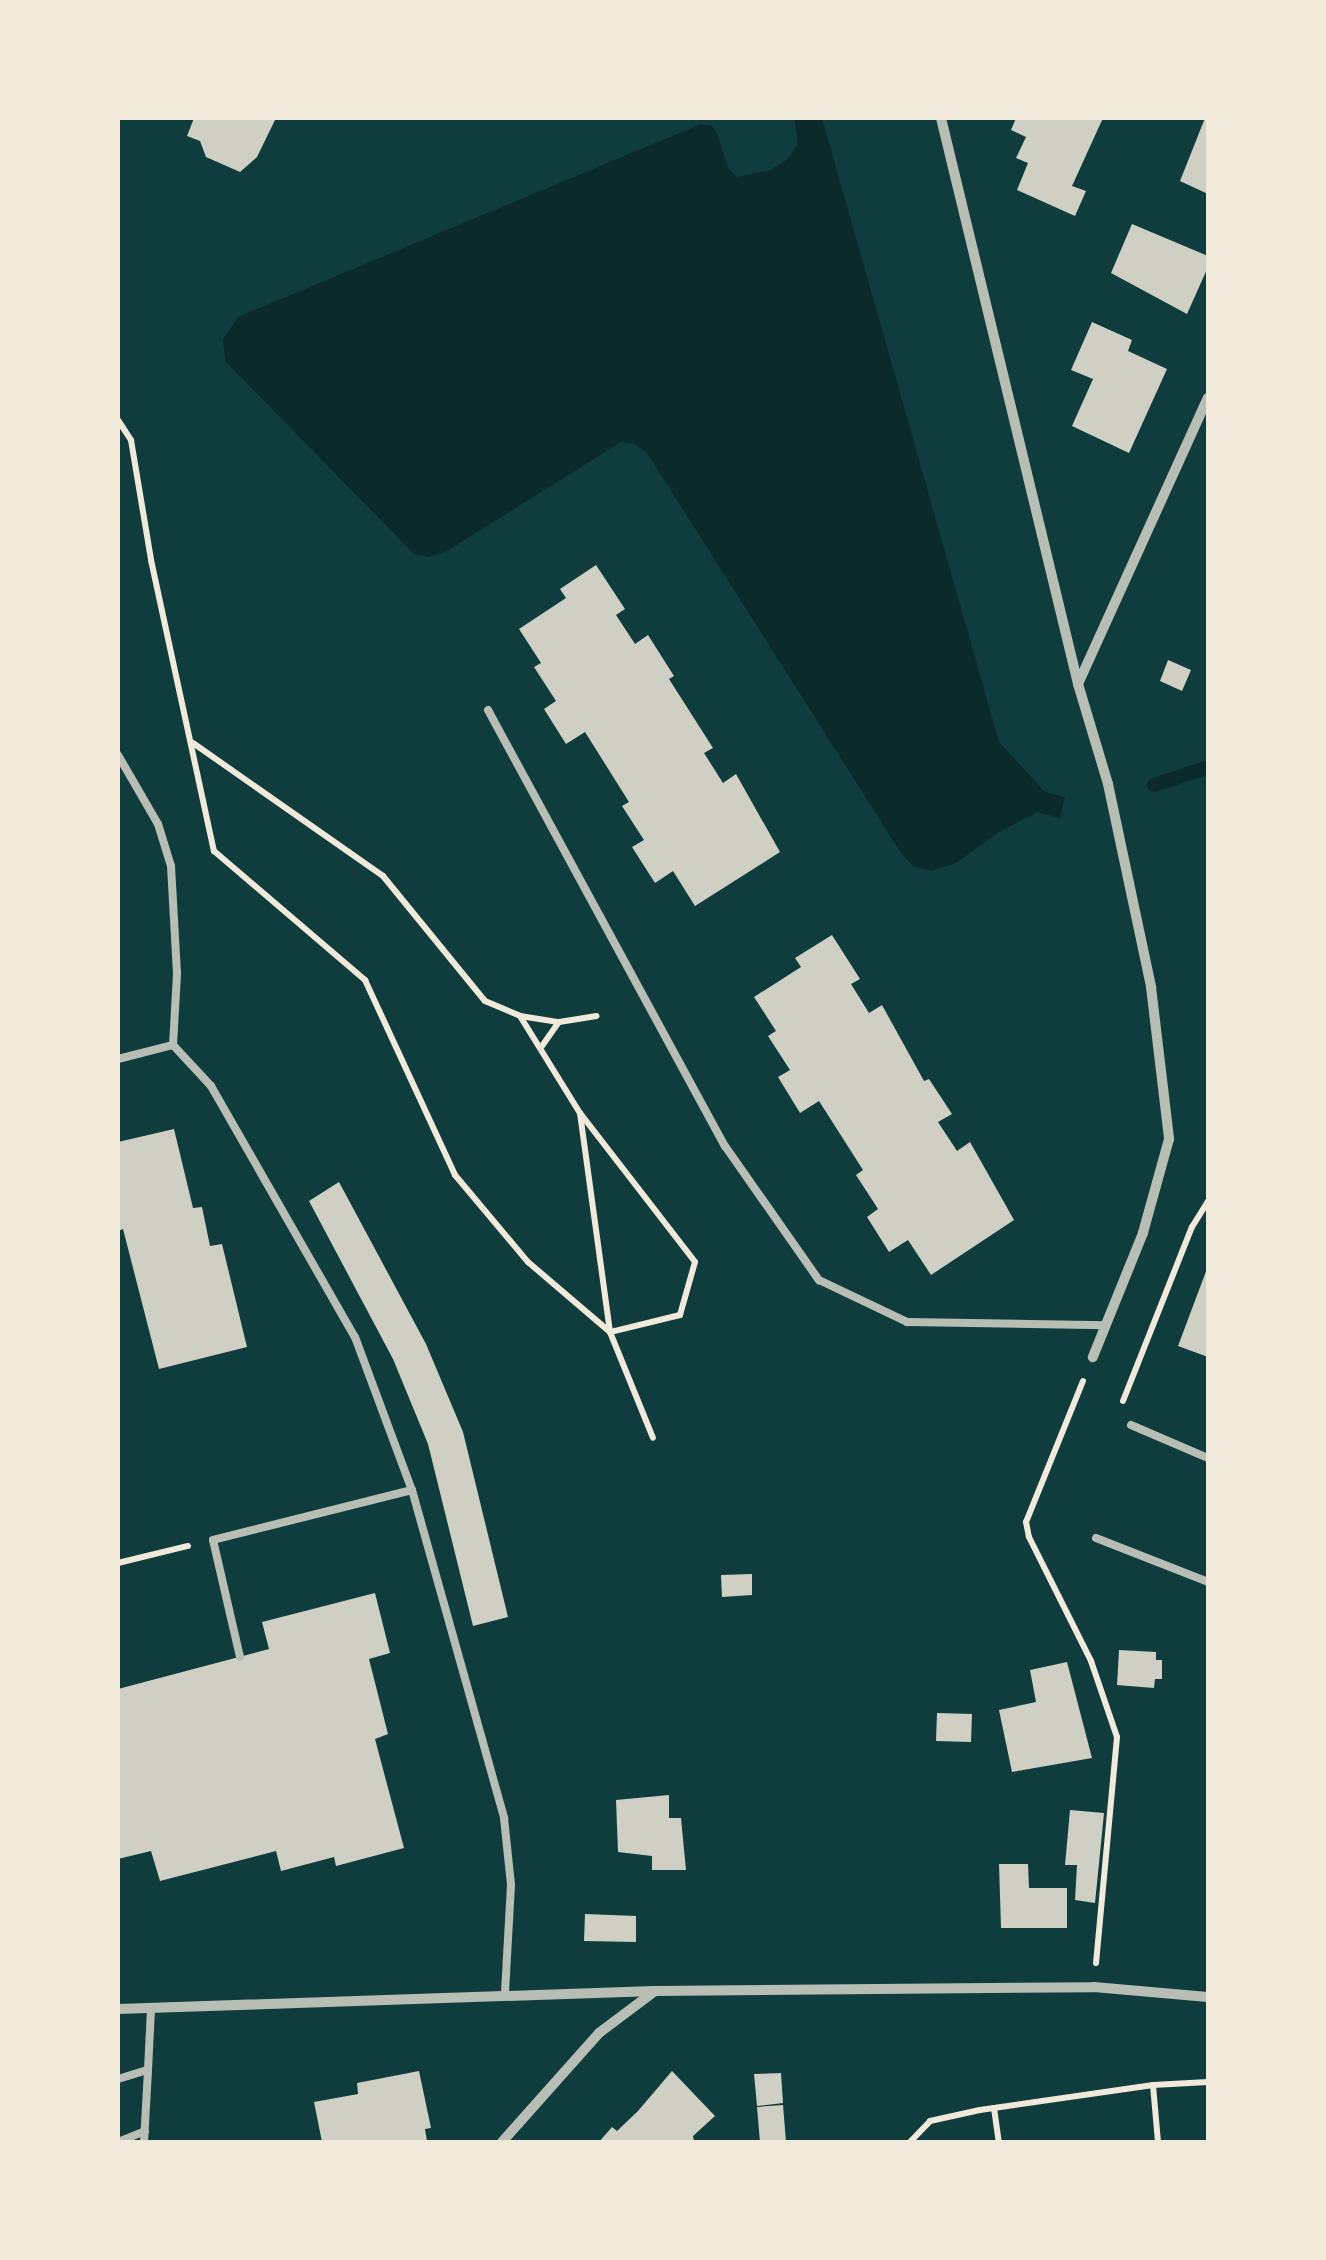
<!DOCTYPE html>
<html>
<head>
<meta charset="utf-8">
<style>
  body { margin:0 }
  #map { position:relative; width:1326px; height:2260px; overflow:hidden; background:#0f3d3e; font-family:Roboto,sans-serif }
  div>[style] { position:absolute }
  .water>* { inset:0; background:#0a2a2b }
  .stream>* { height:14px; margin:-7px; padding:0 7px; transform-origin:7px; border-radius:7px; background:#0a2a2b }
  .building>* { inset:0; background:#cfcfc3 }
  .path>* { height:6px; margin:-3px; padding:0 3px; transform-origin:3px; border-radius:3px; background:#f1e9da }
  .service>* { height:8px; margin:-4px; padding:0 4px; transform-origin:4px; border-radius:4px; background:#b8beb3 }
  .minor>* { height:10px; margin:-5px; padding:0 5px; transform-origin:5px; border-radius:5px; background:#b8beb3 }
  span { translate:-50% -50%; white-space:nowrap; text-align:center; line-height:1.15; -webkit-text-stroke:10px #f1e9da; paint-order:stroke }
  .frame { position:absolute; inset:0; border:120px solid #f1e9da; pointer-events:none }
</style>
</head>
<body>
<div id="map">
  <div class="water">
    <div style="clip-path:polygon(794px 118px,822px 118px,999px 742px,1045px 792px,1065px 797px,1060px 818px,1038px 812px,999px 832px,956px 863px,931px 871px,913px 866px,901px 853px,647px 453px,635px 444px,621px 442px,447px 551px,429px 557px,414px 554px,225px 361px,223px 339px,238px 317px,701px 124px,712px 126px,718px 135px,728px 168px,737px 177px,770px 170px,788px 159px,798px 143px)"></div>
  </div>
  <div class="stream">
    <div style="left:1154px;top:785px;width:57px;rotate:-18.4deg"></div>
  </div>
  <div class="building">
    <div style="clip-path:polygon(194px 118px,276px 118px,257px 157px,240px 172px,206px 157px,200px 141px,187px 136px)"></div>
    <div style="clip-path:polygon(1016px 118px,1103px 118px,1072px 186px,1086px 191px,1075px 216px,1017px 190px,1028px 163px,1016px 158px,1026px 137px,1011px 130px)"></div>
    <div style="clip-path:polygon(1205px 118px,1208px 118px,1208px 194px,1180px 181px)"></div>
    <div style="clip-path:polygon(1132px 224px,1208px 256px,1208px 267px,1187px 314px,1111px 273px)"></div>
    <div style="clip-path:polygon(1092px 322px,1132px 340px,1128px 351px,1167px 369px,1129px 453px,1072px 426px,1093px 379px,1071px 370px)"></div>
    <div style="clip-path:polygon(596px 565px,625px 609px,616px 615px,635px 644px,648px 635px,674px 676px,669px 679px,713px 748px,704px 753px,723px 783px,736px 774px,780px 852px,695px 906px,673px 871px,655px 883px,632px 847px,644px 840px,622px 806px,629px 802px,585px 732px,566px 744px,544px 709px,556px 701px,534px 667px,541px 663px,519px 629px,566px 598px,560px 589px)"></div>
    <div style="clip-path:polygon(1168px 660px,1191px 670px,1182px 691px,1160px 681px)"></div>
    <div style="clip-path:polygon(832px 935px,860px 979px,851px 984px,869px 1013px,882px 1005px,924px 1081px,929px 1079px,952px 1114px,938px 1122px,957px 1151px,970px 1142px,1014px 1220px,931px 1275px,908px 1240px,889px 1252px,867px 1217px,878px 1209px,856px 1175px,863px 1170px,819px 1101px,800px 1113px,778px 1077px,790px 1070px,768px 1036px,776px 1031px,754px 997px,801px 967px,795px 958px)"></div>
    <div style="clip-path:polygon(174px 1129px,193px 1208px,202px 1207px,210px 1246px,222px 1244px,247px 1347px,159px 1369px,123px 1229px,118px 1231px,118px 1142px)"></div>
    <div style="clip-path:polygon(339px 1182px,426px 1344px,463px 1432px,508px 1617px,473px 1626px,428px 1444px,393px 1359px,309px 1201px)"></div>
    <div style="clip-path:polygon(1208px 1266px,1208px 1357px,1178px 1346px)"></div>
    <div style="clip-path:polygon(752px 1574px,752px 1595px,722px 1597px,721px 1575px)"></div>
    <div style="clip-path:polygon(375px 1593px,390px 1653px,369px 1659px,388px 1734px,375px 1739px,404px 1848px,336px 1866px,334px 1857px,281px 1871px,276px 1851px,160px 1881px,151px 1851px,118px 1859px,118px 1689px,269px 1649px,262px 1622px)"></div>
    <div style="clip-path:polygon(1119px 1650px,1156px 1652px,1156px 1660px,1162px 1660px,1162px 1679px,1155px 1679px,1154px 1688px,1117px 1685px)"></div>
    <div style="clip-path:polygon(1067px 1662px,1092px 1758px,1012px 1772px,999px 1710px,1036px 1702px,1030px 1670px)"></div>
    <div style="clip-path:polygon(937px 1713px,972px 1714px,971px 1742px,936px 1741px)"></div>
    <div style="clip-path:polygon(669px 1795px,669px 1818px,681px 1818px,686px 1870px,652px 1870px,652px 1856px,618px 1852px,616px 1800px)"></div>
    <div style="clip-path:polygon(1070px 1810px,1104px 1813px,1095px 1903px,1075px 1900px,1077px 1865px,1065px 1865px)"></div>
    <div style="clip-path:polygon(999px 1864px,1028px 1864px,1029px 1888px,1067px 1888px,1067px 1928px,1001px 1928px)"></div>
    <div style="clip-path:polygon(585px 1914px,636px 1916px,636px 1942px,584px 1941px)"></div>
    <div style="clip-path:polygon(419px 2071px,431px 2128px,425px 2129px,427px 2141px,322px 2142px,314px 2102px,358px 2094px,357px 2083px)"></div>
    <div style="clip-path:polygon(672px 2071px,715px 2116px,693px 2136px,694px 2142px,599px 2142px,612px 2127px,617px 2131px,638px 2111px)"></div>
    <div style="clip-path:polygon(781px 2073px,783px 2103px,757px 2106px,754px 2074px)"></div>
    <div style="clip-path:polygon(783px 2105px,786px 2142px,760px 2142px,757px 2107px)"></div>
  </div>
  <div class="path">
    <div style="left:118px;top:420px;width:24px;rotate:57deg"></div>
    <div style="left:131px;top:440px;width:122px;rotate:80.5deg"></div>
    <div style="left:151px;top:560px;width:298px;rotate:77.8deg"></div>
    <div style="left:214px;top:851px;width:199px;rotate:40.5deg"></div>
    <div style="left:365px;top:980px;width:215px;rotate:65.2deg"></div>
    <div style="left:455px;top:1175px;width:114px;rotate:50deg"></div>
    <div style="left:528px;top:1262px;width:108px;rotate:40.5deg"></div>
    <div style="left:610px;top:1332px;width:114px;rotate:67.9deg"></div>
    <div style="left:193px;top:743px;width:232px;rotate:35deg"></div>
    <div style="left:383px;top:876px;width:161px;rotate:50.8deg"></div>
    <div style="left:485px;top:1001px;width:38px;rotate:23deg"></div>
    <div style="left:520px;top:1016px;width:114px;rotate:58.3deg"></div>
    <div style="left:580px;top:1113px;width:188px;rotate:52.3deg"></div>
    <div style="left:695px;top:1262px;width:55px;rotate:105.8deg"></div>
    <div style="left:680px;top:1315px;width:72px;rotate:166.3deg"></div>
    <div style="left:610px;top:1332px;width:221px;rotate:-97.8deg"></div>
    <div style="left:520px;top:1016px;width:39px;rotate:9deg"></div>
    <div style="left:559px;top:1022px;width:38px;rotate:-9deg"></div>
    <div style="left:542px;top:1046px;width:29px;rotate:-55deg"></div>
    <div style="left:1083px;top:1381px;width:152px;rotate:112deg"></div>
    <div style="left:1026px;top:1522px;width:15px;rotate:79deg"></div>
    <div style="left:1029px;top:1537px;width:139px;rotate:63.4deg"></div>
    <div style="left:1091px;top:1661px;width:80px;rotate:71.1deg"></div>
    <div style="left:1117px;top:1737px;width:227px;rotate:95.3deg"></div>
    <div style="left:1123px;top:1401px;width:187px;rotate:-68.4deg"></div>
    <div style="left:1192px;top:1227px;width:31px;rotate:-58deg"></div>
    <div style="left:118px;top:1563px;width:72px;rotate:-13.7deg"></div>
    <div style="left:1153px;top:2085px;width:57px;rotate:85deg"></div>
    <div style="left:994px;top:2108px;width:34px;rotate:82deg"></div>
    <div style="left:910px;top:2142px;width:29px;rotate:-46deg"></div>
    <div style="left:930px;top:2121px;width:51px;rotate:-12.4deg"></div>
    <div style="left:980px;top:2110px;width:175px;rotate:-8.2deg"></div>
    <div style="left:1153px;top:2085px;width:55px;rotate:-3.1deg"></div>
  </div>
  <div class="service">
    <div style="left:488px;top:710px;width:496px;rotate:61.5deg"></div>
    <div style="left:725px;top:1146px;width:164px;rotate:55deg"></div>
    <div style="left:819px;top:1280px;width:98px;rotate:25.5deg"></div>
    <div style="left:907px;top:1322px;width:199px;rotate:0.9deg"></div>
    <div style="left:118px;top:755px;width:80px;rotate:59.9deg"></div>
    <div style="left:158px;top:824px;width:44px;rotate:72.8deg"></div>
    <div style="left:171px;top:866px;width:108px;rotate:86.8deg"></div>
    <div style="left:177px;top:974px;width:71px;rotate:93.2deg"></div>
    <div style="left:118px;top:1059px;width:57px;rotate:-14.3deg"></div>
    <div style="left:173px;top:1045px;width:56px;rotate:47.2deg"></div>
    <div style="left:211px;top:1086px;width:289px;rotate:60.2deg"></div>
    <div style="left:355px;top:1337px;width:163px;rotate:69.6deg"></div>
    <div style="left:412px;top:1490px;width:205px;rotate:165.9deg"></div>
    <div style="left:213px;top:1540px;width:120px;rotate:77deg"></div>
    <div style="left:1131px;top:1425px;width:84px;rotate:23.2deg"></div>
    <div style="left:412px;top:1490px;width:341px;rotate:74.3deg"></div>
    <div style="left:504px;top:1818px;width:67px;rotate:84deg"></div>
    <div style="left:511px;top:1885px;width:108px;rotate:93.2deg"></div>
    <div style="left:1096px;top:1538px;width:120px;rotate:21.4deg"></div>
    <div style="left:118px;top:2079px;width:31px;rotate:-17deg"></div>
    <div style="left:148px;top:2070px;width:62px;rotate:-87.2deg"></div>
    <div style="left:118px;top:2142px;width:29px;rotate:-22deg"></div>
    <div style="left:144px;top:2142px;width:72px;rotate:-86.8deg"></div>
  </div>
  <div class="minor">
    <div style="left:941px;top:118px;width:582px;rotate:76.39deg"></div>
    <div style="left:1078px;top:684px;width:104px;rotate:73.3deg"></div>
    <div style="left:1108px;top:784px;width:208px;rotate:78deg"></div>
    <div style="left:1151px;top:987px;width:153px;rotate:83.2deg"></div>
    <div style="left:1169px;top:1139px;width:98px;rotate:105.5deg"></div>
    <div style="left:1143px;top:1233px;width:134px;rotate:112deg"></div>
    <div style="left:1078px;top:684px;width:314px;rotate:-65.6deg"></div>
    <div style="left:118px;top:2009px;width:537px;rotate:-1.92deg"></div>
    <div style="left:655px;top:1991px;width:439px;rotate:-0.5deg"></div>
    <div style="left:1094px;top:1987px;width:114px;rotate:5deg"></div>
    <div style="left:502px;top:2142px;width:146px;rotate:-48.3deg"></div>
    <div style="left:599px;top:2033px;width:70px;rotate:-36.9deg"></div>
  </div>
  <div class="frame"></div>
</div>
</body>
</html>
